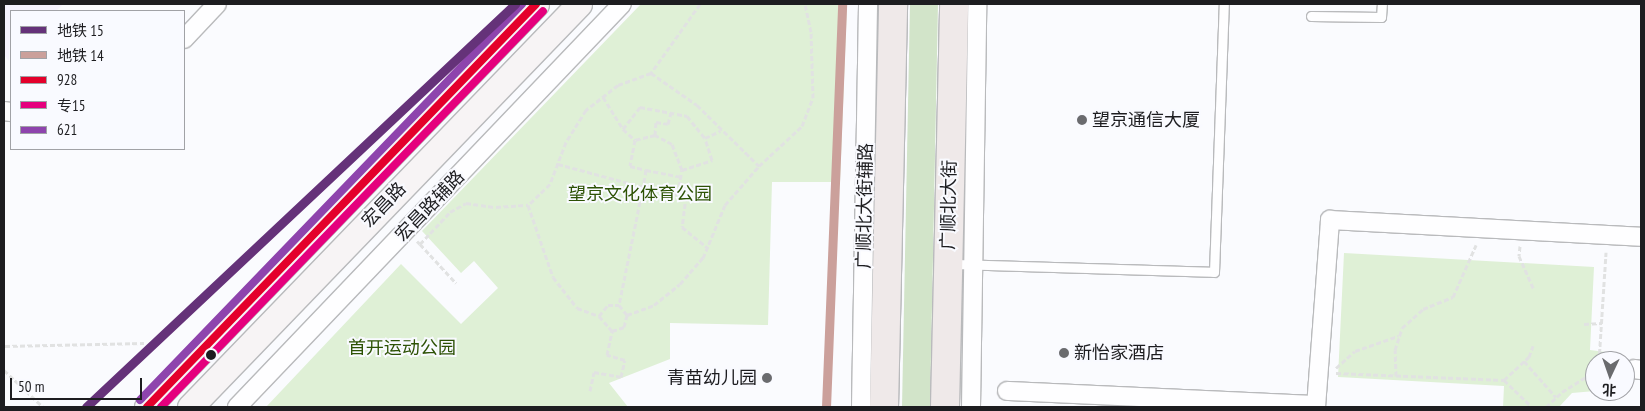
<!DOCTYPE html>
<html>
<head>
<meta charset="utf-8">
<style>
  body { margin:0 }
  #map { position:relative; width:1645px; height:411px; overflow:hidden; background:#fafbfe; font-family:"PT Sans Narrow","Noto Sans SC",sans-serif }
  div>[style] { position:absolute }
  .education>* { inset:0; background:#f6f3ff }
  .green>* { inset:0; background:#dff0d6 }
  .forest>* { inset:0; background:#d2e4c9 }
  .path>* { height:3px; margin-top:-1.5px; transform-origin:0; background:repeating-linear-gradient(90deg,#e1e2e2 0 5px,transparent 0 7.5px) }
  .roads { filter:drop-shadow(1px 0 #b9babc) drop-shadow(-1px 0 #b9babc) drop-shadow(0 1px #b9babc) drop-shadow(0 -1px #b9babc) }
  .service>* { height:9px; margin:-4.5px; padding:0 4.5px; transform-origin:4.5px; border-radius:4.5px; background:#fefeff }
  .minor>* { height:18px; margin:-9px; padding:0 9px; transform-origin:9px; border-radius:9px; background:#fefeff }
  .secondary>* { height:25px; margin:-12.5px; padding:0 12.5px; transform-origin:12.5px; border-radius:12.5px; background:#f7f4f5 }
  .primary>* { height:28px; margin:-14px; padding:0 14px; transform-origin:14px; border-radius:14px; background:#efe9e9 }
  .bus-1>* { height:8px; margin:-4px; padding:0 4px; transform-origin:4px; border-radius:4px; background:#e4002b }
  .bus-2>* { height:8px; margin:-4px; padding:0 4px; transform-origin:4px; border-radius:4px; background:#e5007d }
  .bus-3>* { height:8px; margin:-4px; padding:0 4px; transform-origin:4px; border-radius:4px; background:#8e44ad }
  .metro-1>* { height:9px; margin:-4.5px; padding:0 4.5px; transform-origin:4.5px; border-radius:4.5px; background:#653279 }
  .metro-2>* { height:9px; margin:-4.5px; padding:0 4.5px; transform-origin:4.5px; border-radius:4.5px; background:#cba09b }
  .dots>* { width:14px; height:14px; translate:-50% -50%; box-sizing:border-box; border:2px solid #f9faff; border-radius:50% }
  span { translate:-50% -50%; white-space:nowrap; text-align:center; line-height:1.15; -webkit-text-stroke:4px #f9faff; paint-order:stroke }
  .poi-label { font-size:18px; color:#1d1d20 }
  .left { translate:0 -50%; text-align:left }
  .right { translate:-100% -50%; text-align:right }
  .park-label { font-size:18px; color:#2d5205 }
  .street-label { font-size:18px; color:#1d1d20 }
  .frame { position:absolute; inset:0; border:5px solid #1d1d20; pointer-events:none }
  .legend { position:absolute; left:10px; top:10px; width:175px; height:140px; box-sizing:border-box; background:#f9faff; border:1px solid #a1a2a6; margin:0; padding:6px 9px; list-style:none; font-size:15px; color:#1d1d20 }
  .legend li { display:flex; align-items:center; gap:10px; height:25px }
  .legend b { width:25px; border:1px solid #a1a2a6 }
  .north { position:absolute; left:1585px; top:351px; width:50px; height:50px; box-sizing:border-box; background:#f9faff; border:1px solid #a1a2a6; border-radius:50%; rotate:183deg; font-size:14px; font-weight:700; line-height:20px; text-align:center; color:#1d1d20 }
  .north::after { content:''; display:block; margin:auto; width:18px; height:22px; background:#6a6b6e; clip-path:polygon(50% 0,100% 100%,50% 72%,0 100%) }
  .scale { position:absolute; left:10px; top:378px; width:132px; height:22px; box-sizing:border-box; border:2px solid #1d1d20; border-top:0; padding-left:6px; font-size:15px; line-height:18px; white-space:nowrap; color:#1d1d20; -webkit-text-stroke:4px #f9faff; paint-order:stroke }
</style>
</head>
<body>
<div id="map">
  <div class="education">
    <div style="clip-path:polygon(4px 4px,63px 4px,56px 11px,11px 11px,9px 61px,4px 55px)"></div>
  </div>
  <div class="green">
    <div style="clip-path:polygon(641px 4px,847px 4px,840px 182px,772px 182px,768px 325px,670px 323px,670px 359px,609px 383px,628px 407px,266px 407px,401px 264px,461px 324px,498px 288px,474px 261px,461px 273px,422px 231px)"></div>
    <div style="clip-path:polygon(1344px 253px,1594px 267px,1590px 350px,1613px 353px,1612px 361px,1595px 361px,1595px 391px,1572px 393px,1559px 407px,1503px 407px,1504px 386px,1338px 377px)"></div>
  </div>
  <div class="forest">
    <div style="clip-path:polygon(910px 4px,938px 4px,930px 407px,902px 407px)"></div>
  </div>
  <div class="path">
    <div style="left:700px;top:4px;width:85px;rotate:125.4deg"></div>
    <div style="left:651px;top:73px;width:35px;rotate:160deg"></div>
    <div style="left:618px;top:85px;width:41px;rotate:142deg"></div>
    <div style="left:586px;top:110px;width:38px;rotate:122deg"></div>
    <div style="left:566px;top:142px;width:45px;rotate:110.9deg"></div>
    <div style="left:550px;top:184px;width:30px;rotate:136deg"></div>
    <div style="left:528px;top:205px;width:76px;rotate:70.9deg"></div>
    <div style="left:553px;top:277px;width:39px;rotate:52deg"></div>
    <div style="left:577px;top:308px;width:23px;rotate:20deg"></div>
    <div style="left:599px;top:316px;width:14px;rotate:-51deg"></div>
    <div style="left:608px;top:305px;width:11px"></div>
    <div style="left:619px;top:305px;width:13px;rotate:51deg"></div>
    <div style="left:627px;top:315px;width:29px;rotate:-20deg"></div>
    <div style="left:654px;top:305px;width:33px;rotate:-39deg"></div>
    <div style="left:680px;top:284px;width:35px;rotate:-49deg"></div>
    <div style="left:703px;top:258px;width:57px;rotate:-67.5deg"></div>
    <div style="left:725px;top:205px;width:52px;rotate:-48.9deg"></div>
    <div style="left:759px;top:166px;width:59px;rotate:-42.9deg"></div>
    <div style="left:802px;top:126px;width:30px;rotate:-69deg"></div>
    <div style="left:813px;top:98px;width:66px;rotate:-91.7deg"></div>
    <div style="left:811px;top:32px;width:29px;rotate:-102deg"></div>
    <div style="left:651px;top:73px;width:56px;rotate:34.8deg"></div>
    <div style="left:697px;top:105px;width:87px;rotate:44.5deg"></div>
    <div style="left:603px;top:97px;width:38px;rotate:58deg"></div>
    <div style="left:623px;top:129px;width:28px;rotate:-52deg"></div>
    <div style="left:640px;top:107px;width:48px;rotate:10.8deg"></div>
    <div style="left:687px;top:116px;width:28px;rotate:51deg"></div>
    <div style="left:705px;top:138px;width:17px;rotate:-25deg"></div>
    <div style="left:623px;top:129px;width:16px;rotate:43deg"></div>
    <div style="left:655px;top:135px;width:13px;rotate:-86deg"></div>
    <div style="left:656px;top:122px;width:12px;rotate:9deg"></div>
    <div style="left:668px;top:124px;width:11px;rotate:-75deg"></div>
    <div style="left:558px;top:164px;width:88px;rotate:15.1deg"></div>
    <div style="left:643px;top:187px;width:120px;rotate:101.5deg"></div>
    <div style="left:646px;top:170px;width:36px;rotate:11deg"></div>
    <div style="left:682px;top:170px;width:28px;rotate:-111deg"></div>
    <div style="left:672px;top:144px;width:19px;rotate:-152deg"></div>
    <div style="left:655px;top:135px;width:21px;rotate:166deg"></div>
    <div style="left:635px;top:140px;width:26px;rotate:101deg"></div>
    <div style="left:630px;top:166px;width:16px;rotate:14deg"></div>
    <div style="left:646px;top:170px;width:17px;rotate:100deg"></div>
    <div style="left:643px;top:187px;width:44px;rotate:11.8deg"></div>
    <div style="left:686px;top:196px;width:31px;rotate:97deg"></div>
    <div style="left:682px;top:227px;width:32px;rotate:39deg"></div>
    <div style="left:678px;top:194px;width:24px;rotate:-81deg"></div>
    <div style="left:682px;top:170px;width:32px;rotate:-18deg"></div>
    <div style="left:712px;top:160px;width:23px;rotate:-108deg"></div>
    <div style="left:417px;top:241px;width:4px;rotate:45deg"></div>
    <div style="left:420px;top:244px;width:44px;rotate:-46.8deg"></div>
    <div style="left:450px;top:212px;width:18px;rotate:-29deg"></div>
    <div style="left:466px;top:203px;width:30px;rotate:8deg"></div>
    <div style="left:496px;top:207px;width:32px;rotate:-4deg"></div>
    <div style="left:420px;top:244px;width:53px;rotate:47.3deg"></div>
    <div style="left:1520px;top:246px;width:10px;rotate:96deg"></div>
    <div style="left:1519px;top:256px;width:37px;rotate:66deg"></div>
    <div style="left:599px;top:316px;width:20px;rotate:49deg"></div>
    <div style="left:612px;top:331px;width:13px;rotate:-18deg"></div>
    <div style="left:624px;top:327px;width:12px;rotate:-76deg"></div>
    <div style="left:1584px;top:324px;width:18px;rotate:-3deg"></div>
    <div style="left:5px;top:346px;width:139px;rotate:-1.2deg"></div>
    <div style="left:1524px;top:361px;width:48px;rotate:48.4deg"></div>
    <div style="left:1599px;top:361px;width:109px;rotate:-86.3deg"></div>
    <div style="left:1336px;top:368px;width:25px;rotate:-42deg"></div>
    <div style="left:1355px;top:351px;width:46px;rotate:-19.2deg"></div>
    <div style="left:4px;top:370px;width:54px;rotate:43.5deg"></div>
    <div style="left:1336px;top:373px;width:168px;rotate:2.4deg"></div>
    <div style="left:1504px;top:380px;width:39px;rotate:44deg"></div>
    <div style="left:1396px;top:376px;width:26px;rotate:-92deg"></div>
    <div style="left:1395px;top:350px;width:23px;rotate:-72deg"></div>
    <div style="left:1402px;top:328px;width:28px;rotate:-42deg"></div>
    <div style="left:1423px;top:309px;width:32px;rotate:-22deg"></div>
    <div style="left:1453px;top:297px;width:57px;rotate:-66.1deg"></div>
    <div style="left:1504px;top:380px;width:34px;rotate:-43deg"></div>
    <div style="left:1529px;top:357px;width:12px;rotate:-70deg"></div>
    <div style="left:590px;top:391px;width:19px;rotate:-78deg"></div>
    <div style="left:594px;top:372px;width:27px;rotate:10deg"></div>
    <div style="left:621px;top:377px;width:17px;rotate:-77deg"></div>
    <div style="left:625px;top:360px;width:19px;rotate:-164deg"></div>
    <div style="left:607px;top:355px;width:25px;rotate:-78deg"></div>
    <div style="left:1546px;top:407px;width:22px;rotate:-43deg"></div>
    <div style="left:1562px;top:392px;width:39px;rotate:-32deg"></div>
  </div>
  <div class="roads">
    <div class="service">
      <div style="left:1311px;top:16px;width:70px;rotate:0.8deg"></div>
      <div style="left:1381px;top:17px;width:13px;rotate:-86deg"></div>
      <div style="left:951px;top:264px;width:263px;rotate:1.7deg"></div>
      <div style="left:1214px;top:272px;width:268px;rotate:-87.9deg"></div>
    </div>
    <div class="minor">
      <div style="left:184px;top:39px;width:48px;rotate:-46.7deg"></div>
      <div style="left:4px;top:111px;width:7px;rotate:8deg"></div>
      <div style="left:1634px;top:369px;width:7px;rotate:8deg"></div>
      <div style="left:1007px;top:391px;width:309px;rotate:2.6deg"></div>
      <div style="left:237px;top:407px;width:557px;rotate:-46.31deg"></div>
      <div style="left:861px;top:407px;width:403px;rotate:-89deg"></div>
      <div style="left:971px;top:407px;width:403px;rotate:-89.1deg"></div>
      <div style="left:1316px;top:407px;width:188px;rotate:-85.7deg"></div>
      <div style="left:1330px;top:220px;width:311px;rotate:3.1deg"></div>
    </div>
    <div class="secondary">
      <div style="left:147px;top:407px;width:560px;rotate:-46.01deg"></div>
      <div style="left:190px;top:407px;width:560px;rotate:-46.01deg"></div>
    </div>
    <div class="primary">
      <div style="left:884px;top:407px;width:403px;rotate:-88.7deg"></div>
      <div style="left:945px;top:407px;width:403px;rotate:-88.7deg"></div>
    </div>
  </div>
  <div class="bus-1">
    <div style="left:147px;top:407px;width:560px;rotate:-46.01deg"></div>
  </div>
  <div class="bus-2">
    <div style="left:161px;top:407px;width:550px;rotate:-46.03deg"></div>
  </div>
  <div class="bus-3">
    <div style="left:140px;top:400px;width:550px;rotate:-46.03deg"></div>
  </div>
  <div class="metro-1">
    <div style="left:86px;top:407px;width:589px;rotate:-43.21deg"></div>
  </div>
  <div class="metro-2">
    <div style="left:826px;top:407px;width:403px;rotate:-87.7deg"></div>
  </div>
  <div class="dots">
    <div style="left:1082px;top:120px;background:#6a6b6e"></div>
    <div style="left:1064px;top:353px;background:#6a6b6e"></div>
    <div style="left:211px;top:355px;background:#1d1d20"></div>
    <div style="left:767px;top:378px;background:#6a6b6e"></div>
  </div>
  <div class="poi-label">
    <span class="left" style="left:1092px;top:120px">望京通信大厦</span>
    <span class="left" style="left:1074px;top:353px">新怡家酒店</span>
    <span class="right" style="left:757px;top:378px">青苗幼儿园</span>
  </div>
  <div class="park-label">
    <span style="left:640px;top:194px">望京文化体育公园</span>
    <span style="left:402px;top:348px">首开运动公园</span>
  </div>
  <div class="street-label">
    <span style="left:384px;top:205px;rotate:-46deg">宏昌路</span>
    <span style="left:949px;top:205px;rotate:-89deg">广顺北大街</span>
    <span style="left:430px;top:206px;rotate:-46deg">宏昌路辅路</span>
    <span style="left:865px;top:206px;rotate:-89deg">广顺北大街辅路</span>
  </div>
  <div class="frame"></div>
  <ul class="legend">
  <li><b style="height:6px;background:#653279"></b>地铁 15</li>
  <li><b style="height:6px;background:#cba09b"></b>地铁 14</li>
  <li><b style="height:6px;background:#e4002b"></b>928</li>
  <li><b style="height:6px;background:#e5007d"></b>专15</li>
  <li><b style="height:6px;background:#8e44ad"></b>621</li>
  </ul>
  <div class="north">北</div>
  <div class="scale">50 m</div>
</div>
</body>
</html>
